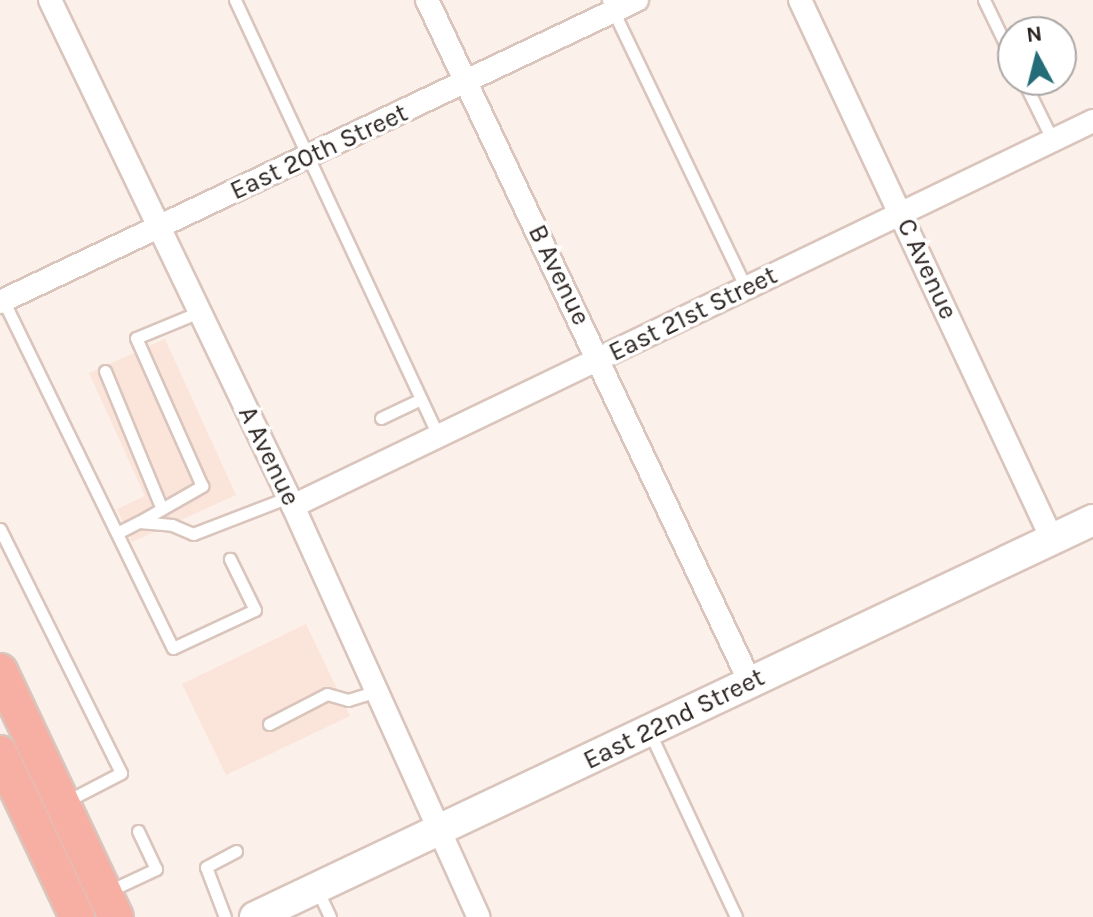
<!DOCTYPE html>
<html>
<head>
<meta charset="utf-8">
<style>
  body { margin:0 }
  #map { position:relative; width:1093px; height:917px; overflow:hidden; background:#fcf0ea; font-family:Karla,sans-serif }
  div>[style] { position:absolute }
  .built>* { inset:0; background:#fbe4da }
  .roads { filter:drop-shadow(2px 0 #d9c5bc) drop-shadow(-2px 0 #d9c5bc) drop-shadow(0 2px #d9c5bc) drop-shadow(0 -2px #d9c5bc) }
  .lane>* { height:11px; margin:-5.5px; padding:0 5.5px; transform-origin:5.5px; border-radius:5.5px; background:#fff }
  .street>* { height:22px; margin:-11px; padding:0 11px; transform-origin:11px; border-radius:11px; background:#fff }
  .secondary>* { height:30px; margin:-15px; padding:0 15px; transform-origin:15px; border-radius:15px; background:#fff }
  .primary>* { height:34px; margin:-17px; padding:0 17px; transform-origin:17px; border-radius:17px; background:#f7afa4 }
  span { translate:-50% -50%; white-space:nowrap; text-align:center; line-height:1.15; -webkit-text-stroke:7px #fff; paint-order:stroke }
  .street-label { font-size:26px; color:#2b2320 }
  .north { position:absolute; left:997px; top:16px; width:80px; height:80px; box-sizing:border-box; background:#fff; border:2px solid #aaa7a6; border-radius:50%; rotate:353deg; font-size:22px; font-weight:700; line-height:32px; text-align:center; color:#2b2320 }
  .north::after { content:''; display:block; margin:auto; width:28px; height:36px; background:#246d78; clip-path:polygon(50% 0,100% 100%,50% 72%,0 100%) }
</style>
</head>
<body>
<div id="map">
  <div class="built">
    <div style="clip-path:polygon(165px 339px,236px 495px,132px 542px,117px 509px,145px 496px,89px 373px)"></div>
    <div style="clip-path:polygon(306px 624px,350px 716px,226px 775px,182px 684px)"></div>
  </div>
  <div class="roads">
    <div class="lane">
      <div style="left:235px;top:0;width:480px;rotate:65deg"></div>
      <div style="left:608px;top:0;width:319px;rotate:64.4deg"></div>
      <div style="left:984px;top:0;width:67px;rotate:64.2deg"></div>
      <div style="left:1023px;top:80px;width:68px;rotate:63.8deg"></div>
      <div style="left:3px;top:300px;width:387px;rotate:64deg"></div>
      <div style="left:173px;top:648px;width:90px;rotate:-24.9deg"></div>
      <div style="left:255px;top:610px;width:57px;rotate:-116.1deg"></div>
      <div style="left:105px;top:371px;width:149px;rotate:67.6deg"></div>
      <div style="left:381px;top:418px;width:44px;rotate:-25.4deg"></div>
      <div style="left:139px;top:522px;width:73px;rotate:-29.7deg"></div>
      <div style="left:202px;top:486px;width:162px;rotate:-114deg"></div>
      <div style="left:136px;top:338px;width:68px;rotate:-22.4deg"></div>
      <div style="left:0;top:529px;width:272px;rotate:63.6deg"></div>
      <div style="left:121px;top:773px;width:61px;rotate:152.6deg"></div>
      <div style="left:117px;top:533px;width:25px;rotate:-27deg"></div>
      <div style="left:139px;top:522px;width:33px;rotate:5deg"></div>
      <div style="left:172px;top:525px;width:23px;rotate:23deg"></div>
      <div style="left:193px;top:534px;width:103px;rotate:-21.1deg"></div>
      <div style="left:269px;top:724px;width:65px;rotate:-27.3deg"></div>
      <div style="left:327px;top:694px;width:22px;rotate:16deg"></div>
      <div style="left:348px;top:700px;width:28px;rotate:-17deg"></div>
      <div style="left:649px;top:731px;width:205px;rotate:64.9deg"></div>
      <div style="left:317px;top:889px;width:31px;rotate:65deg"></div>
      <div style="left:109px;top:891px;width:52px;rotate:-25.1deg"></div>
      <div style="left:156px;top:869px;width:42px;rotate:-115.3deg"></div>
      <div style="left:225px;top:917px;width:53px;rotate:-110.8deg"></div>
      <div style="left:206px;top:867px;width:34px;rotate:-28deg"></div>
    </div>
    <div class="street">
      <div style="left:50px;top:0;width:561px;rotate:64.35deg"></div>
      <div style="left:293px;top:506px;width:451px;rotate:65.7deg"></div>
      <div style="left:427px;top:0;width:755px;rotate:64.66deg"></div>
      <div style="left:800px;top:0;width:595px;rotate:64.94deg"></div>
      <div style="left:0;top:302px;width:705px;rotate:-25.37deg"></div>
      <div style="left:293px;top:506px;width:888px;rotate:-25.7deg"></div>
    </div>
    <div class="secondary">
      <div style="left:255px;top:917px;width:927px;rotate:-25.35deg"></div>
    </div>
    <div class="primary">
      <div style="left:0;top:671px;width:272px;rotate:64.8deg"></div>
      <div style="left:0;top:753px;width:181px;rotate:64.8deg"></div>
    </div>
  </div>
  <div class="street-label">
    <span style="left:319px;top:152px;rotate:-25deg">East 20th Street</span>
    <span style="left:927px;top:269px;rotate:65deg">C Avenue</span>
    <span style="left:559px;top:275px;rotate:64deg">B Avenue</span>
    <span style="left:693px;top:314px;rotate:-26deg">East 21st Street</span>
    <span style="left:269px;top:456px;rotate:64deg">A Avenue</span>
    <span style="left:674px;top:719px;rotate:-26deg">East 22nd Street</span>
  </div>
  <div class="north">N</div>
</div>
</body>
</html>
